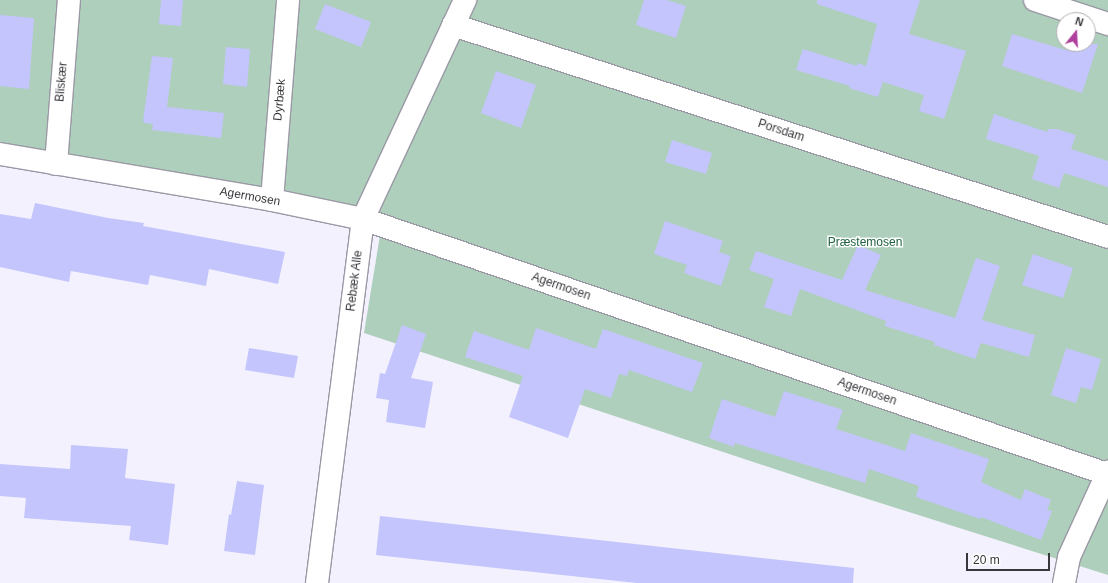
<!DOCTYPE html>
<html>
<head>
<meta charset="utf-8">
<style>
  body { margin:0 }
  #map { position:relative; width:1108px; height:583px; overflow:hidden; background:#f3f1fd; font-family:Helvetica,sans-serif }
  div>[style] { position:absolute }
  .green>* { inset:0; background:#adcfbb }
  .building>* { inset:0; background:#c4c5fc }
  .roads { filter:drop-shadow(1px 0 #9a98a5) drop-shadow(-1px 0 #9a98a5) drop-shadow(0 1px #9a98a5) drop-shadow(0 -1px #9a98a5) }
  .minor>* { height:22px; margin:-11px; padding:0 11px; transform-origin:11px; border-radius:11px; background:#fff }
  span { translate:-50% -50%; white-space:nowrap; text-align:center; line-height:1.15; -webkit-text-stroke:3px #fff; paint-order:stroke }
  .street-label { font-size:12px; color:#37363b }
  .park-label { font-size:12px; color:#1f6242 }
  .north { position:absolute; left:1056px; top:12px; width:40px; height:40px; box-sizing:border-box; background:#fff; border:1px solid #afafb1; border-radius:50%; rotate:18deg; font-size:11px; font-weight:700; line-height:16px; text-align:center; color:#37363b }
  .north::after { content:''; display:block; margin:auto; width:14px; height:18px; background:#b0409d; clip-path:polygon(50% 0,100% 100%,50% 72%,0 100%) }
  .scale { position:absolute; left:966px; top:553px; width:84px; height:18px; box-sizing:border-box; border:2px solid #37363b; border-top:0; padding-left:5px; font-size:12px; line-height:14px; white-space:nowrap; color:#37363b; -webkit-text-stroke:3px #fff; paint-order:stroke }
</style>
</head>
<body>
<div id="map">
  <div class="green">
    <div style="clip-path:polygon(evenodd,0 0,1108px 0,1108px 575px,814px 482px,364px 333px,383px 217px,0 144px,0 0,1064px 20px,1088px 20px,1088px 44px,1064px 44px,1064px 20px)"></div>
  </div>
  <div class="building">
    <div style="clip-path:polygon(161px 0,183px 0,181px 26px,159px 24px)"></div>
    <div style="clip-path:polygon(644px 0,667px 0,686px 6px,676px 38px,636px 25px)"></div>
    <div style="clip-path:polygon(817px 0,920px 0,909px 34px,966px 51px,944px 119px,919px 111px,924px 95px,883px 82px,878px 97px,849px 88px,850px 86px,796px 70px,803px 49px,857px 66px,857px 63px,866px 66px,877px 24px,817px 4px)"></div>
    <div style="clip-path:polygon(325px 4px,371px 22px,361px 47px,315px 29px)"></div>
    <div style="clip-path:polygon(0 15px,34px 18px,29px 89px,0 86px)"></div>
    <div style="clip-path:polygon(1012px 34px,1066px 50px,1068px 44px,1098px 44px,1082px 93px,1002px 66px)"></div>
    <div style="clip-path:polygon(226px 47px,250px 49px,247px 87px,223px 84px)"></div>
    <div style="clip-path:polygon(152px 56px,173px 58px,167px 107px,224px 113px,221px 138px,152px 130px,153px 124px,145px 123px,143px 121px)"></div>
    <div style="clip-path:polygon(496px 71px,536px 85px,521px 128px,481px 113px)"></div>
    <div style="clip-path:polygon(994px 114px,1047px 132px,1048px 129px,1057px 129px,1076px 135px,1071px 149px,1108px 161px,1108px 187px,1064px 173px,1059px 188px,1032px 179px,1039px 156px,986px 139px)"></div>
    <div style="clip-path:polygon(672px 140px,712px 153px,706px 174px,665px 162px)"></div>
    <div style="clip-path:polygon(35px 203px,108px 218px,144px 223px,143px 226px,285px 252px,278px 284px,209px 269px,206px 286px,150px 275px,148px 285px,71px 271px,69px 282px,0 267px,0 214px,31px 219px)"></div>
    <div style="clip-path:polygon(665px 221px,723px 241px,719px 252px,731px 256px,721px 286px,684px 273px,687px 265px,654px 254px)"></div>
    <div style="clip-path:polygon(858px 245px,881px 255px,865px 290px,955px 318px,976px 258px,1000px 266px,982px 320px,1035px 335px,1029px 357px,981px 343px,975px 359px,934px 345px,935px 342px,885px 326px,886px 321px,800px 289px,791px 316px,764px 307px,774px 279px,749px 270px,756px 251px,842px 280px)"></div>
    <div style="clip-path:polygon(1033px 254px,1073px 268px,1063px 298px,1022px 285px)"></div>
    <div style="clip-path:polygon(402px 325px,426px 334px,411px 378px,433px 382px,425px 428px,386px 422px,389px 400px,376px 398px,380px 373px,385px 374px)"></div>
    <div style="clip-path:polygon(536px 328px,596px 349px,603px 329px,703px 363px,692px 392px,629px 370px,627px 376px,619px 374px,611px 398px,585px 389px,568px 438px,509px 417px,523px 376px,465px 357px,474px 331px,529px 350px)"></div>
    <div style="clip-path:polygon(249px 348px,298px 356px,294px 378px,245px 370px)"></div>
    <div style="clip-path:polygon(1066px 348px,1101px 359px,1092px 390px,1081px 387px,1076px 403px,1051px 395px)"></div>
    <div style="clip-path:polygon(784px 391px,843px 410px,836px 429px,905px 451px,911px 433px,989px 459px,981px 482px,1021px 500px,1025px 489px,1051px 500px,1047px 510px,1052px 511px,1041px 540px,981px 517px,980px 519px,916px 497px,919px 486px,869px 469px,865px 483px,735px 443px,734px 447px,709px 438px,722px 399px,775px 417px)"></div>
    <div style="clip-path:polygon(71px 445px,128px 449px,125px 478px,175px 484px,168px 545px,129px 540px,131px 526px,24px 518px,26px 498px,0 496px,0 464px,70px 469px)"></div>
    <div style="clip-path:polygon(237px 481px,264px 485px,255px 555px,224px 551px,229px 514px,231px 515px)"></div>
    <div style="clip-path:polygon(380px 516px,854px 568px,853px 583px,637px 583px,376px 555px)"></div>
  </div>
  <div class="roads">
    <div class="minor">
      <div style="left:1035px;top:0;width:77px;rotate:18.2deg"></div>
      <div style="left:453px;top:25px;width:688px;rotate:17.93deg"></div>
      <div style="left:0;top:154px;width:276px;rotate:9.6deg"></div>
      <div style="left:272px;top:200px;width:93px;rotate:11.8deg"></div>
      <div style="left:363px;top:219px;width:786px;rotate:18.92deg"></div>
      <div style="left:56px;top:164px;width:165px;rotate:-85.5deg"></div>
      <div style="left:272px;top:200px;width:201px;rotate:-85.4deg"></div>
      <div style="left:317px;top:583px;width:367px;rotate:-82.8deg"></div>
      <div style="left:363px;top:219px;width:242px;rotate:-65deg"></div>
      <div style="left:1064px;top:583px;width:26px;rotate:-79deg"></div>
      <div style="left:1069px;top:557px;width:94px;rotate:-65.4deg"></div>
    </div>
  </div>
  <div class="street-label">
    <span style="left:62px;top:82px;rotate:-85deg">Bliskær</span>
    <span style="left:280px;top:100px;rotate:-85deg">Dyrbæk</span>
    <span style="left:781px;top:131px;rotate:18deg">Porsdam</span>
    <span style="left:250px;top:197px;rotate:10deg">Agermosen</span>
    <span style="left:355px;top:281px;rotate:-83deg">Rebæk Alle</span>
    <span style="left:561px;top:287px;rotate:19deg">Agermosen</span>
    <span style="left:867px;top:392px;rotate:19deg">Agermosen</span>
  </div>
  <div class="park-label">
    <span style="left:865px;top:243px">Præstemosen</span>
  </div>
  <div class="north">N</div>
  <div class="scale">20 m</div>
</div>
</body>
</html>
